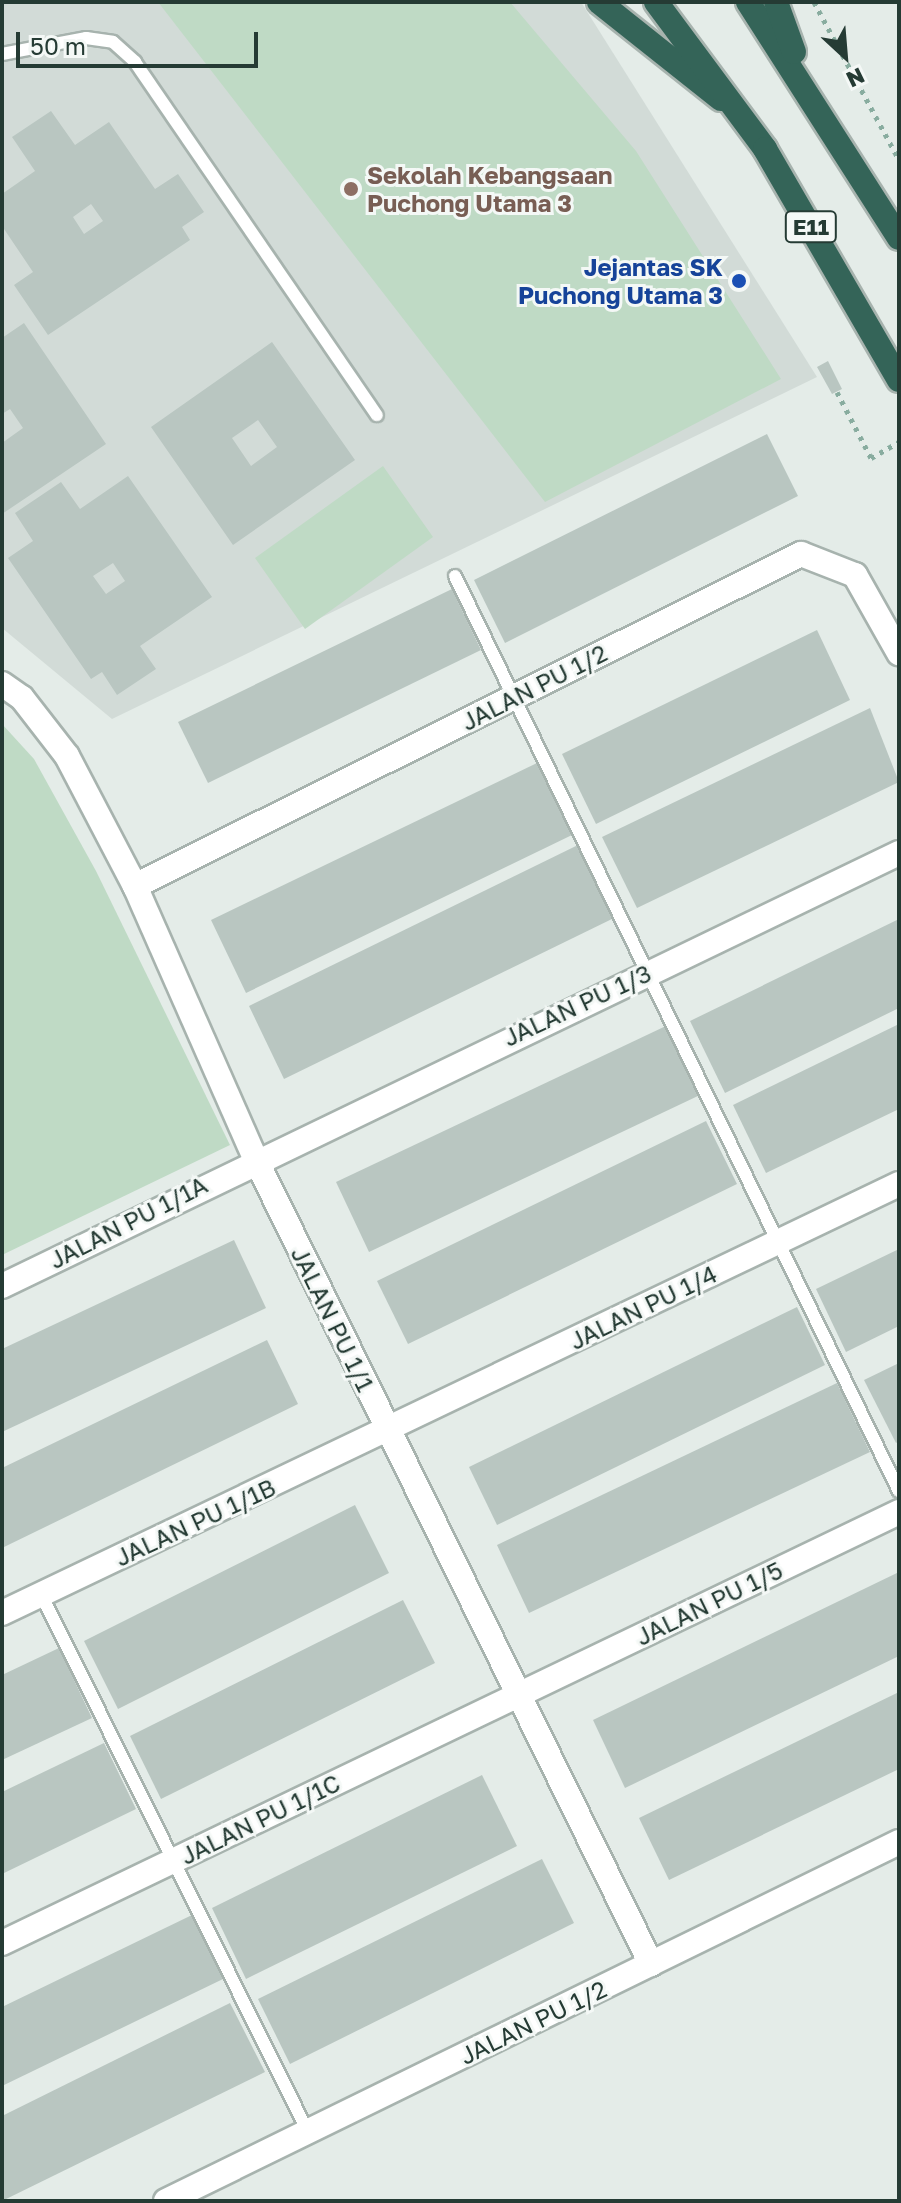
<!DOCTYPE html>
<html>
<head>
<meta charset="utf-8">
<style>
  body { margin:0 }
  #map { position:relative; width:901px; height:2203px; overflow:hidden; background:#e4ece8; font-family:"Golos Text",sans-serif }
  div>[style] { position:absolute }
  .built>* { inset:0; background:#d2dbd7 }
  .green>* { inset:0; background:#bfdac5 }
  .building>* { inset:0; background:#b9c6c1 }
  .path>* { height:5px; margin-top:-2.5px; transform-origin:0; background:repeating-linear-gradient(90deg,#88ac9f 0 4px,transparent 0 10px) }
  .roads { filter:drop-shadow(2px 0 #a7b3ae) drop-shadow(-2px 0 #a7b3ae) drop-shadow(0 2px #a7b3ae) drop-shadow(0 -2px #a7b3ae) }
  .lane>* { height:12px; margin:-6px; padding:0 6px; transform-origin:6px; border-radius:6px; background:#fff }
  .street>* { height:24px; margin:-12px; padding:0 12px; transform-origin:12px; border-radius:12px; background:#fff }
  .highway>* { height:24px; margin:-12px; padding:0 12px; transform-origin:12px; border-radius:12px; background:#346458 }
  .dots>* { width:22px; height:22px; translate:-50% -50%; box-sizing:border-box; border:4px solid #f4f8f6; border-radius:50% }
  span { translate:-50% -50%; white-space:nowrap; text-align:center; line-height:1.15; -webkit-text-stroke:6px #f4f8f6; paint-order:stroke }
  .shield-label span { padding:2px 6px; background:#f4f8f6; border:2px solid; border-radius:6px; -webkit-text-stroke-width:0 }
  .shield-label { font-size:22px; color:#253b34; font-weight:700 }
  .education-label { font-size:24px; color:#785e54; font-weight:700 }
  .left { translate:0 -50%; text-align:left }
  .transit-label { font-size:24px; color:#164399; font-weight:700 }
  .right { translate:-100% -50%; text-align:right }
  .street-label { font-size:24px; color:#253b34 }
  .frame { position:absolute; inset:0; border:4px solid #253b34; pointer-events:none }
  .north { position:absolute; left:805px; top:16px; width:80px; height:80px; -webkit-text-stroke:6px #f4f8f6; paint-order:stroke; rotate:154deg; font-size:22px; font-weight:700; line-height:32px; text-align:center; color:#253b34 }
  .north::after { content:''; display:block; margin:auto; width:28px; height:36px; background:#253b34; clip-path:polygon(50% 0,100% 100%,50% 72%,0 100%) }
  .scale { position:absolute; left:16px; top:32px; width:242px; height:36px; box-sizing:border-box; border:4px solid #253b34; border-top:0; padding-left:10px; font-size:24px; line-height:28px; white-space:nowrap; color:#253b34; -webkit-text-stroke:6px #f4f8f6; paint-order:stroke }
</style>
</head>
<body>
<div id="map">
  <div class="built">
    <div style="clip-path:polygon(2px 2px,581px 2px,817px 377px,112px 719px,2px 628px)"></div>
  </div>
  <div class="green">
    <div style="clip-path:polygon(158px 2px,510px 2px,636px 151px,781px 379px,545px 502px)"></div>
    <div style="clip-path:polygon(383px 466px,433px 537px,305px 629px,255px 558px)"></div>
    <div style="clip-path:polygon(2px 724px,34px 759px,96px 871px,230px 1145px,2px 1255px)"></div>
  </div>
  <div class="building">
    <div style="clip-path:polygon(evenodd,51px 111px,75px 145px,109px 122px,155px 189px,178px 174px,204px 212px,182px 227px,190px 240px,48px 335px,14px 285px,33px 272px,2px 226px,2px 194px,35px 171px,12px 137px,51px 111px,91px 204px,103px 221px,84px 234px,73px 217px,91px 204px)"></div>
    <div style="clip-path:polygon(24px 323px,106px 444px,2px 514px,2px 443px,23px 428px,10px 409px,2px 414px,2px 338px)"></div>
    <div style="clip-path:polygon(evenodd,272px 342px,355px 460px,233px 545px,151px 427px,272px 342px,258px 420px,277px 447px,251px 466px,232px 438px,258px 420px)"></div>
    <div style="clip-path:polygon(828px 361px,842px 389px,832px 394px,817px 367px)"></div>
    <div style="clip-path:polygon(767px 434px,798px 496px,505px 643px,474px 580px)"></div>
    <div style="clip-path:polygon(evenodd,128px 476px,212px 597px,140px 646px,156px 669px,117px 695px,102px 672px,91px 679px,8px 558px,33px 541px,15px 513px,61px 482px,80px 509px,128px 476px,113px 563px,125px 581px,106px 594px,93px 576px,113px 563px)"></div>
    <div style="clip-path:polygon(452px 589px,481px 650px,208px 783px,178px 722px)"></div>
    <div style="clip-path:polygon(817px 630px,850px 700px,596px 824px,562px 754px)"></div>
    <div style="clip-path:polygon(870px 708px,899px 782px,637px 908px,602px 837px)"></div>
    <div style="clip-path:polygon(537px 763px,572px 835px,246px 993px,211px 920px)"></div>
    <div style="clip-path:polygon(578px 845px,614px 918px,284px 1079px,249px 1006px)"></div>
    <div style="clip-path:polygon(899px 919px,899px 1008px,725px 1093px,690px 1021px)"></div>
    <div style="clip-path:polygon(899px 1024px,899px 1109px,766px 1173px,733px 1105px)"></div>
    <div style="clip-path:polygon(668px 1025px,700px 1095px,369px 1252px,336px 1182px)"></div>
    <div style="clip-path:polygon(706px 1121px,737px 1184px,408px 1344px,377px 1281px)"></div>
    <div style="clip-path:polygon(234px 1240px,266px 1308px,2px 1432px,2px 1349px)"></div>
    <div style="clip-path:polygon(899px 1249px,899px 1326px,846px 1352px,816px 1289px)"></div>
    <div style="clip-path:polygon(797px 1307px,825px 1365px,497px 1525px,469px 1467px)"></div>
    <div style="clip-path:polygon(267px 1340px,298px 1404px,2px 1548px,2px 1468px)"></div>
    <div style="clip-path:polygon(899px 1363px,899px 1441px,896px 1443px,864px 1380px)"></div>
    <div style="clip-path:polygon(837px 1383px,870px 1452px,529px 1613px,497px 1545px)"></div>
    <div style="clip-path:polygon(355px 1505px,389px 1573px,118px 1709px,84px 1641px)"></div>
    <div style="clip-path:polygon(899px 1572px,899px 1656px,625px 1788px,593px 1720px)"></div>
    <div style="clip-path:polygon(403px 1600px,435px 1663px,161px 1799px,130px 1736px)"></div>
    <div style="clip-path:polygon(59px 1648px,92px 1718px,2px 1760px,2px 1675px)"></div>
    <div style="clip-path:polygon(899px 1692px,899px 1769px,669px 1880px,639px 1818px)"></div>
    <div style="clip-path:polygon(104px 1743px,136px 1809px,2px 1874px,2px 1792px)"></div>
    <div style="clip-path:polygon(482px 1775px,517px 1846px,246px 1979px,212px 1908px)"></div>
    <div style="clip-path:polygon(542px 1859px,574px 1923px,290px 2064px,258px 1999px)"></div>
    <div style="clip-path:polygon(192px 1915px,223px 1979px,2px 2086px,2px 2007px)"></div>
    <div style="clip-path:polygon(230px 2003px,265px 2072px,2px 2201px,2px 2116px)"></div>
  </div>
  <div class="path">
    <div style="left:814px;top:2px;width:179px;rotate:61.7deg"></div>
    <div style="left:837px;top:392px;width:74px;rotate:62.7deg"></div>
    <div style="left:871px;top:458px;width:32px;rotate:-30deg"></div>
  </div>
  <div class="roads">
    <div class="lane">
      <div style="left:2px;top:54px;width:86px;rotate:-10.8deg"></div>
      <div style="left:86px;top:38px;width:27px;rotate:8deg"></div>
      <div style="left:113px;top:42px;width:30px;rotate:42deg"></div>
      <div style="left:135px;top:62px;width:428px;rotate:55.6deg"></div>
      <div style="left:455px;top:576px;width:1017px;rotate:64.12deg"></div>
      <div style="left:41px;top:1594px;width:601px;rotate:63.61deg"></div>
    </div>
    <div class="street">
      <div style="left:2px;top:684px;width:24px;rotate:35deg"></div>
      <div style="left:22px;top:698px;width:73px;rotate:52.2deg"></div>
      <div style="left:67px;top:756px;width:147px;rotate:62.4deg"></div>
      <div style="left:135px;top:886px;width:297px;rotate:66.2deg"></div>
      <div style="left:255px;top:1158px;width:898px;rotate:63.83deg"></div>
      <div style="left:135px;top:886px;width:744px;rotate:-26.5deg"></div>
      <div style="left:801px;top:554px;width:58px;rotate:21.3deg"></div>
      <div style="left:855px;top:575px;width:90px;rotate:60.6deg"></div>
      <div style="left:2px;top:1286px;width:996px;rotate:-25.77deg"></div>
      <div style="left:2px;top:1613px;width:994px;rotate:-25.56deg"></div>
      <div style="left:2px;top:1943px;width:995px;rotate:-25.66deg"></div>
      <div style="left:166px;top:2201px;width:816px;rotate:-26.09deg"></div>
    </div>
    <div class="highway">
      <div style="left:599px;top:2px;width:156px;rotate:38.5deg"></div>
      <div style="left:656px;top:2px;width:183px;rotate:53.4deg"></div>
      <div style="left:765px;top:149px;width:267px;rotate:59.9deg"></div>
      <div style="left:748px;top:2px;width:280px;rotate:57.4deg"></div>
      <div style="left:776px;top:2px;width:53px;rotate:70.2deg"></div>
    </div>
  </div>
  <div class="dots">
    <div style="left:351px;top:189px;background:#8d6e63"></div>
    <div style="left:739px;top:281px;background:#1a4fb4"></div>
  </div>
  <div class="shield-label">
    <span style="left:811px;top:227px">E11</span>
  </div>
  <div class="education-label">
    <span class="left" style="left:367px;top:189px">Sekolah Kebangsaan<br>Puchong Utama 3</span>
  </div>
  <div class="transit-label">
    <span class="right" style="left:723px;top:281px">Jejantas SK<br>Puchong Utama 3</span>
  </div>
  <div class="street-label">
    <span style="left:534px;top:687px;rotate:-27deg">JALAN PU 1/2</span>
    <span style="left:577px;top:1005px;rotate:-25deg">JALAN PU 1/3</span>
    <span style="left:128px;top:1222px;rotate:-27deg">JALAN PU 1/1A</span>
    <span style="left:643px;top:1307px;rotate:-26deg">JALAN PU 1/4</span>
    <span style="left:333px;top:1319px;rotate:64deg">JALAN PU 1/1</span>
    <span style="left:195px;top:1522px;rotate:-25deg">JALAN PU 1/1B</span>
    <span style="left:709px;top:1603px;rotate:-26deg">JALAN PU 1/5</span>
    <span style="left:260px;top:1819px;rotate:-26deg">JALAN PU 1/1C</span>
    <span style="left:533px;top:2022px;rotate:-26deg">JALAN PU 1/2</span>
  </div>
  <div class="frame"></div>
  <div class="north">N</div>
  <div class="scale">50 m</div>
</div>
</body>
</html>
